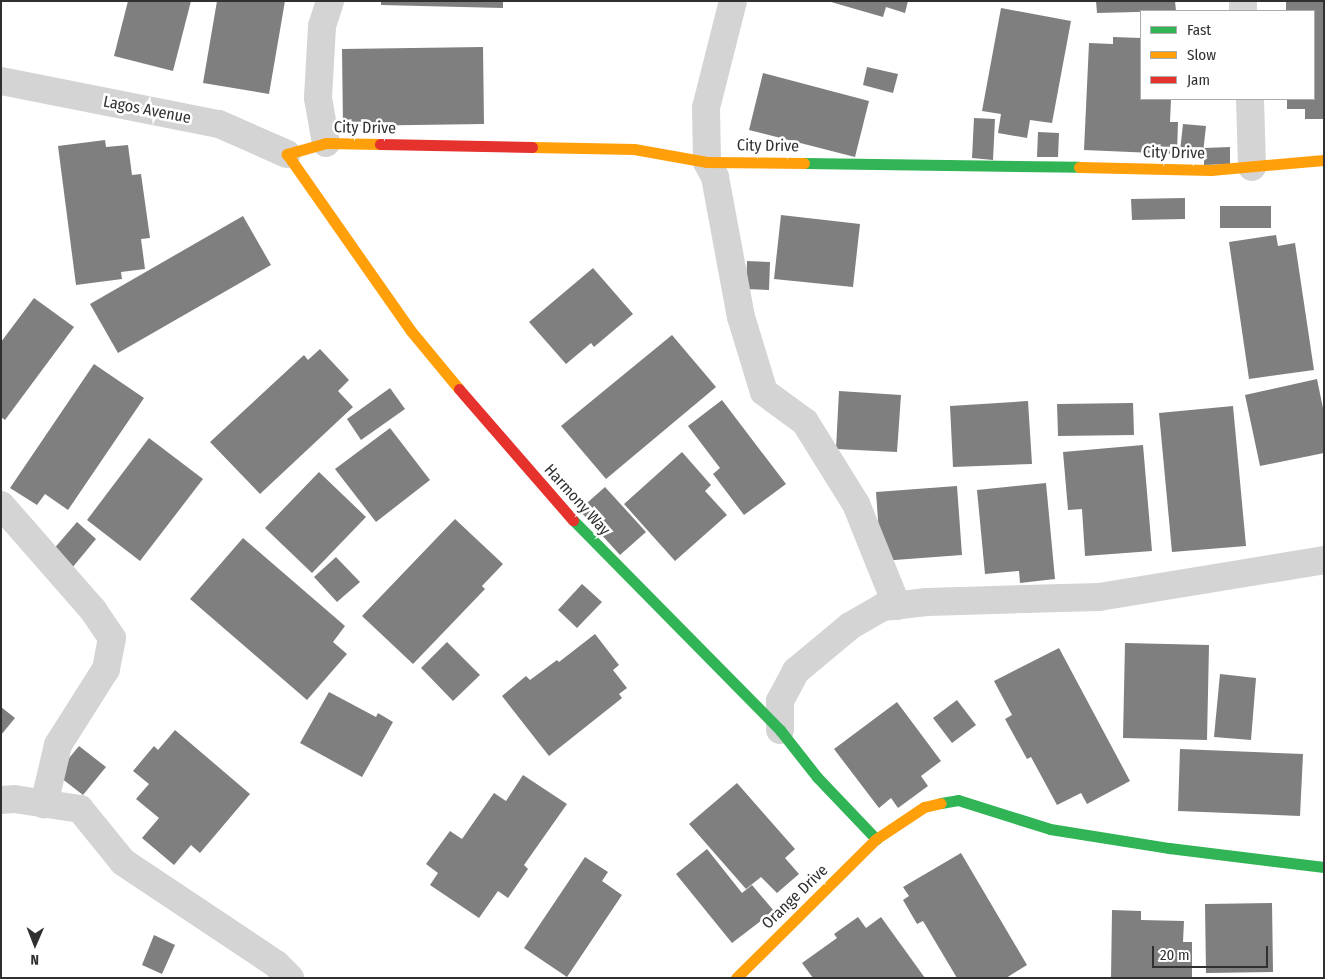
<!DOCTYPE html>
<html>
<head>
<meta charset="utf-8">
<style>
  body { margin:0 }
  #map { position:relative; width:1325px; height:979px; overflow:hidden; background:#fff; font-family:"Fira Sans Condensed",sans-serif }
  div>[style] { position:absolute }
  .building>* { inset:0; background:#7f7f7f }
  .street>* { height:28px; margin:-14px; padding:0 14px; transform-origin:14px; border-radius:14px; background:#d4d4d4 }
  .fast>* { height:11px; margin:-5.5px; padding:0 5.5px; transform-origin:5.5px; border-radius:5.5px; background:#30b455 }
  .slow>* { height:11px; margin:-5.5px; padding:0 5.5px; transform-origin:5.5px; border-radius:5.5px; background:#ff9f0a }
  .jam>* { height:11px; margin:-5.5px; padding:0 5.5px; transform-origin:5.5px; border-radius:5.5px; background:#e5322d }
  span { translate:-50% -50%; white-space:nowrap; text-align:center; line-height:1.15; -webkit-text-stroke:5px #fff; paint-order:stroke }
  .street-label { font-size:16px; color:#303030 }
  .frame { position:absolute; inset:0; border:2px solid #303030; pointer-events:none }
  .legend { position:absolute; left:1140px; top:10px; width:175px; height:90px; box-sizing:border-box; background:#fff; border:1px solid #acacac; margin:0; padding:6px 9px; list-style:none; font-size:15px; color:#303030 }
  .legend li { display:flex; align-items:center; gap:10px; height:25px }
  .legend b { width:25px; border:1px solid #acacac }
  .north { position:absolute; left:10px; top:919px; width:50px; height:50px; -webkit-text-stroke:4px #fff; paint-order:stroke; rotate:181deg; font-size:14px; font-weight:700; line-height:20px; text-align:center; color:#303030 }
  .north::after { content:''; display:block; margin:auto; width:18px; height:22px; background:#303030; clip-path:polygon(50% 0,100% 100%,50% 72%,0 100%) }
  .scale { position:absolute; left:1152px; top:946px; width:116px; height:22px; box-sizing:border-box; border:2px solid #303030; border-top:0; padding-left:6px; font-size:15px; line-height:18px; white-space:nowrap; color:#303030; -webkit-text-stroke:4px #fff; paint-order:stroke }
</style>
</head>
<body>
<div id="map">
  <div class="building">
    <div style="clip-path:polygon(128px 1px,191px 1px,173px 71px,114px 56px)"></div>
    <div style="clip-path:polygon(217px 1px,285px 1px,269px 94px,203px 83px)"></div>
    <div style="clip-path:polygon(381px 1px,503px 1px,503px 8px,381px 5px)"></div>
    <div style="clip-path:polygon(908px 1px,905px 13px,886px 7px,883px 17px,831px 2px)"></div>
    <div style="clip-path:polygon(1096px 1px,1175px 1px,1176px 11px,1097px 13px)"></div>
    <div style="clip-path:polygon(1286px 1px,1324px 1px,1324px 119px,1305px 119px,1305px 109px,1287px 109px,1287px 99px,1314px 99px,1314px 11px,1286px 11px)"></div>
    <div style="clip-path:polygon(1001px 8px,1071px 21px,1052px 123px,1030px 120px,1027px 138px,998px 133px,1001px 114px,982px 111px)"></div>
    <div style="clip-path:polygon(1113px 37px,1141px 38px,1141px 99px,1171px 99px,1170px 122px,1178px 122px,1177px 154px,1084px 150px,1089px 43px,1113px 44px)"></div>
    <div style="clip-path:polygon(483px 47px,484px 124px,343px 126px,342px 49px)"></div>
    <div style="clip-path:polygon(867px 67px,898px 74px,893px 93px,863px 85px)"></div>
    <div style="clip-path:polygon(763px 73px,869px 101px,855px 157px,749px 130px)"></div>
    <div style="clip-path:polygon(974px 118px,995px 119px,993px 160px,972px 158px)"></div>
    <div style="clip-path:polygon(1183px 124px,1206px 126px,1203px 153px,1180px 151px)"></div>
    <div style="clip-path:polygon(1038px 132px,1059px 133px,1058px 157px,1037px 157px)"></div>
    <div style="clip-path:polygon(105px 140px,106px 147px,128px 145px,132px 175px,141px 174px,150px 238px,141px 239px,145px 269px,121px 272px,122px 279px,76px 285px,58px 146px)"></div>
    <div style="clip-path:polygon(1230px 147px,1230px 164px,1204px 165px,1204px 148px)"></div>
    <div style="clip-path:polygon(1185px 198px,1185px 219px,1132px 220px,1131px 199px)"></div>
    <div style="clip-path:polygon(1220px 206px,1271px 206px,1271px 228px,1220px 228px)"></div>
    <div style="clip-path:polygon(781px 215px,860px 224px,853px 287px,774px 279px)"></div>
    <div style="clip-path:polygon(243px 216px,271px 265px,118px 353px,90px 304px)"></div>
    <div style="clip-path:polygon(1276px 235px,1278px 246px,1295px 243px,1314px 370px,1249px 379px,1229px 242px)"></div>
    <div style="clip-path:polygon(747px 261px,770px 262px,769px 290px,746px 289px)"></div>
    <div style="clip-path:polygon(593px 268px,633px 314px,594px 347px,591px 343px,566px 364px,529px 322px)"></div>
    <div style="clip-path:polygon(34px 298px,74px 327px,5px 420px,1px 417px,1px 342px)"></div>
    <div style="clip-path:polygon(672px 335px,716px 387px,606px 479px,561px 426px)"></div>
    <div style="clip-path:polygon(320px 349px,349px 380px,338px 391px,353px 407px,260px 494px,210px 442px,304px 355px,308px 360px)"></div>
    <div style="clip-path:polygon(94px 364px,144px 398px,68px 510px,45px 494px,37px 505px,10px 488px)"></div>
    <div style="clip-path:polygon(1317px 379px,1324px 413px,1324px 453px,1260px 466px,1245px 395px)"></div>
    <div style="clip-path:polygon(390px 388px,405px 409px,361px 440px,347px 419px)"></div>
    <div style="clip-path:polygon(839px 391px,901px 395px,897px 452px,836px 449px)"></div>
    <div style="clip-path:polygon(722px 400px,786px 484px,744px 515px,713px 474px,720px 468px,688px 426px)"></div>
    <div style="clip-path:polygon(1028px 401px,1032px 464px,953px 467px,950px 406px)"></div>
    <div style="clip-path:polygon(1133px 403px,1134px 435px,1058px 436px,1057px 404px)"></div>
    <div style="clip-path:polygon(1233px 406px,1246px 546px,1172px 552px,1159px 413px)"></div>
    <div style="clip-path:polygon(390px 428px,430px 480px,376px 522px,335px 469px)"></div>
    <div style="clip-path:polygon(149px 438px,203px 479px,140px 561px,87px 520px)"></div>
    <div style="clip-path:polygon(1143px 445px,1152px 551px,1085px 556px,1082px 509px,1068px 510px,1063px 452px)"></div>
    <div style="clip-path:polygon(682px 452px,711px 485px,705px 491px,727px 515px,675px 561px,624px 504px)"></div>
    <div style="clip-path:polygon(319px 472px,366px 517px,312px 573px,265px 528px)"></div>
    <div style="clip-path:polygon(1046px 483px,1055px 579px,1020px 583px,1019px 571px,985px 574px,977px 490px)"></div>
    <div style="clip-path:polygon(957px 486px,962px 555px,881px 561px,876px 492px)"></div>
    <div style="clip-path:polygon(605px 487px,646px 532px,620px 555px,579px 510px)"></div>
    <div style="clip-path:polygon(455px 519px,503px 564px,482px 586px,485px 589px,413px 664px,362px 616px)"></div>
    <div style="clip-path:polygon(77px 522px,96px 539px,72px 568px,52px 551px)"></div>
    <div style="clip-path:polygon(243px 538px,345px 626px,333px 642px,347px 654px,307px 700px,190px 599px)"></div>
    <div style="clip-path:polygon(336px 557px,360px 582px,337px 602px,314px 577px)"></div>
    <div style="clip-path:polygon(582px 584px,602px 602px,577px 628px,558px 610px)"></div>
    <div style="clip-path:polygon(595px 634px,619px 665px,613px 670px,627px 688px,619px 694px,622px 698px,549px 756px,502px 696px,526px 676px,530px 680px,557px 660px,559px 662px)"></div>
    <div style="clip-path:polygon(447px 642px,480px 675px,453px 701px,421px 668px)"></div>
    <div style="clip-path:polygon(1125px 643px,1209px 645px,1207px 740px,1123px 738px)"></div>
    <div style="clip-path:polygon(1059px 648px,1130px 781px,1087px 804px,1081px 793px,1057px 805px,1031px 757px,1027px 759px,1005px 719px,1012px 715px,994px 681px)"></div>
    <div style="clip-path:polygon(1220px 674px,1256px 678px,1251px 740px,1214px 737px)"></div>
    <div style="clip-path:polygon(329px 692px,376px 717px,378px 713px,393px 722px,362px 777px,300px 743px)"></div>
    <div style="clip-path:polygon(957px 700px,976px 725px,952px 743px,933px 718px)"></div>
    <div style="clip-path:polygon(897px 702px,941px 761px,921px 776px,928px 786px,898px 808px,891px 798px,879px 808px,834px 749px)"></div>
    <div style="clip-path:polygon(1px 707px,15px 718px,1px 735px)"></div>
    <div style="clip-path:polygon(175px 730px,250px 794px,200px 853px,191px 845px,174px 865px,142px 838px,159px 818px,136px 799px,149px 784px,133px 771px,154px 746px,158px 750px)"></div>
    <div style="clip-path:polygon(79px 746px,106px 767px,83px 795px,56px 774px)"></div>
    <div style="clip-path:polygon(1180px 749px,1303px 754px,1300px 816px,1178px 811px)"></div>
    <div style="clip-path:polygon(523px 775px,567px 804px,524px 865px,528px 869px,508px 898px,498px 891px,479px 918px,430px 885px,438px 873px,426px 864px,450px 831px,462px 839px,494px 793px,506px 801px)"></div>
    <div style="clip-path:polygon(737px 783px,795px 849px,785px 858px,799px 874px,777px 893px,761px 877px,746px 889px,689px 824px)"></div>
    <div style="clip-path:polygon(707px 849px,742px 893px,752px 885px,774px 911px,732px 943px,676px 874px)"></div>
    <div style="clip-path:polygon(961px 853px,1027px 965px,1006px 978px,957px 978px,923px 921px,917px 924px,903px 900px,909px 896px,903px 887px)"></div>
    <div style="clip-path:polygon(585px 857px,608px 872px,602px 881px,622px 895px,567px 977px,524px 948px)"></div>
    <div style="clip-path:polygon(1272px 903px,1273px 972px,1206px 973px,1205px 904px)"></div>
    <div style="clip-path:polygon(1112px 910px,1141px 911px,1141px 920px,1184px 921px,1183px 942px,1192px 942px,1192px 978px,1111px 978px)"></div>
    <div style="clip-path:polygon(858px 917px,866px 928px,881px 917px,925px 978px,813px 978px,802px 963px,837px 938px,834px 934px)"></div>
    <div style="clip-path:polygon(154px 935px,175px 945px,162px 974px,142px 965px)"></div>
  </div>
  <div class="street">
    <div style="left:733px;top:1px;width:110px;rotate:104.2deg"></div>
    <div style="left:706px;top:108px;width:54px;rotate:88.9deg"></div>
    <div style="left:707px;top:162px;width:17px;rotate:62deg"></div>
    <div style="left:715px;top:177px;width:142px;rotate:79.5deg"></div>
    <div style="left:741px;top:317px;width:78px;rotate:73deg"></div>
    <div style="left:764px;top:392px;width:51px;rotate:36.2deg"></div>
    <div style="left:805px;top:422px;width:97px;rotate:58.1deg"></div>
    <div style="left:856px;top:504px;width:110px;rotate:68.1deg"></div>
    <div style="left:1243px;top:1px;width:10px;rotate:90deg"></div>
    <div style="left:1px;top:81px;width:222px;rotate:11.2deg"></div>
    <div style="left:219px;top:124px;width:74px;rotate:23.8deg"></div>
    <div style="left:1250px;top:99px;width:68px;rotate:88.3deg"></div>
    <div style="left:326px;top:143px;width:46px;rotate:-100.1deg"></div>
    <div style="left:318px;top:98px;width:72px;rotate:-86.8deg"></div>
    <div style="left:322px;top:26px;width:26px;rotate:-72deg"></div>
    <div style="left:1px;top:505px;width:140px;rotate:48.8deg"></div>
    <div style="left:93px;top:610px;width:34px;rotate:56deg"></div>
    <div style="left:112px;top:638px;width:32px;rotate:101deg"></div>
    <div style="left:106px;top:669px;width:90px;rotate:122.3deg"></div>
    <div style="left:58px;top:745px;width:61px;rotate:103.3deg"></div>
    <div style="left:780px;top:730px;width:29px;rotate:-90deg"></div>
    <div style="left:780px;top:701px;width:34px;rotate:-62deg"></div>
    <div style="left:796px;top:671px;width:70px;rotate:-39.8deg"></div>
    <div style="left:850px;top:626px;width:38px;rotate:-30deg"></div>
    <div style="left:883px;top:607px;width:44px;rotate:-6.5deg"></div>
    <div style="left:927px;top:602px;width:172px;rotate:-1.7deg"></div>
    <div style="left:1099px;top:597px;width:228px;rotate:-9.3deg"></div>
    <div style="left:1px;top:800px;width:13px;rotate:-4deg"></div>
    <div style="left:14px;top:799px;width:67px;rotate:8.6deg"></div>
    <div style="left:80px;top:809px;width:68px;rotate:50.9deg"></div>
    <div style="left:123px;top:862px;width:184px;rotate:33.7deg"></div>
    <div style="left:276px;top:964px;width:20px;rotate:45deg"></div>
  </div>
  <div class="fast">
    <div style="left:804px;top:163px;width:275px;rotate:0.8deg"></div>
    <div style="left:573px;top:520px;width:295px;rotate:45.4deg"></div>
    <div style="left:780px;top:730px;width:60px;rotate:51.8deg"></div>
    <div style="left:817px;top:777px;width:86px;rotate:46.4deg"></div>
    <div style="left:941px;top:803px;width:17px;rotate:-10deg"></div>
    <div style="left:958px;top:800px;width:96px;rotate:17.5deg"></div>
    <div style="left:1050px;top:829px;width:121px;rotate:9.1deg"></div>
    <div style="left:1169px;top:848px;width:156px;rotate:7deg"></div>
  </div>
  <div class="slow">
    <div style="left:380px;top:144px;width:54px;rotate:-178.9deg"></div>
    <div style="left:326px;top:143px;width:41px;rotate:164.2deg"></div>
    <div style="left:287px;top:154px;width:216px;rotate:55deg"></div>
    <div style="left:411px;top:331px;width:75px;rotate:50.4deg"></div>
    <div style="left:532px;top:147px;width:102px;rotate:1.1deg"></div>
    <div style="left:634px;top:149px;width:74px;rotate:10.1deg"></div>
    <div style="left:707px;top:162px;width:97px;rotate:0.6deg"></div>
    <div style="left:1079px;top:167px;width:132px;rotate:1.3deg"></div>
    <div style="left:1211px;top:170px;width:113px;rotate:-5.1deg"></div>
    <div style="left:736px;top:978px;width:197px;rotate:-44.8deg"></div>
    <div style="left:876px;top:839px;width:58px;rotate:-33.7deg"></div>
    <div style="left:924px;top:807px;width:17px;rotate:-13deg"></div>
  </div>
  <div class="jam">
    <div style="left:380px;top:144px;width:152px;rotate:1.1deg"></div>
    <div style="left:459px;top:389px;width:174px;rotate:49deg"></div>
  </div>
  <div class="street-label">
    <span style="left:147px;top:110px;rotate:11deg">Lagos Avenue</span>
    <span style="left:365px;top:128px;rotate:1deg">City Drive</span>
    <span style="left:768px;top:146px;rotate:1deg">City Drive</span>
    <span style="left:1174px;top:153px;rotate:1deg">City Drive</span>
    <span style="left:577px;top:500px;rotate:48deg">Harmony Way</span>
    <span style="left:795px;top:897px;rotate:-44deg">Orange Drive</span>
  </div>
  <div class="frame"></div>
  <ul class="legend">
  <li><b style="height:6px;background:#30b455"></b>Fast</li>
  <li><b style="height:6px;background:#ff9f0a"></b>Slow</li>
  <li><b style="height:6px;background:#e5322d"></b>Jam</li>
  </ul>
  <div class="north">N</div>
  <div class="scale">20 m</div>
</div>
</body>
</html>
